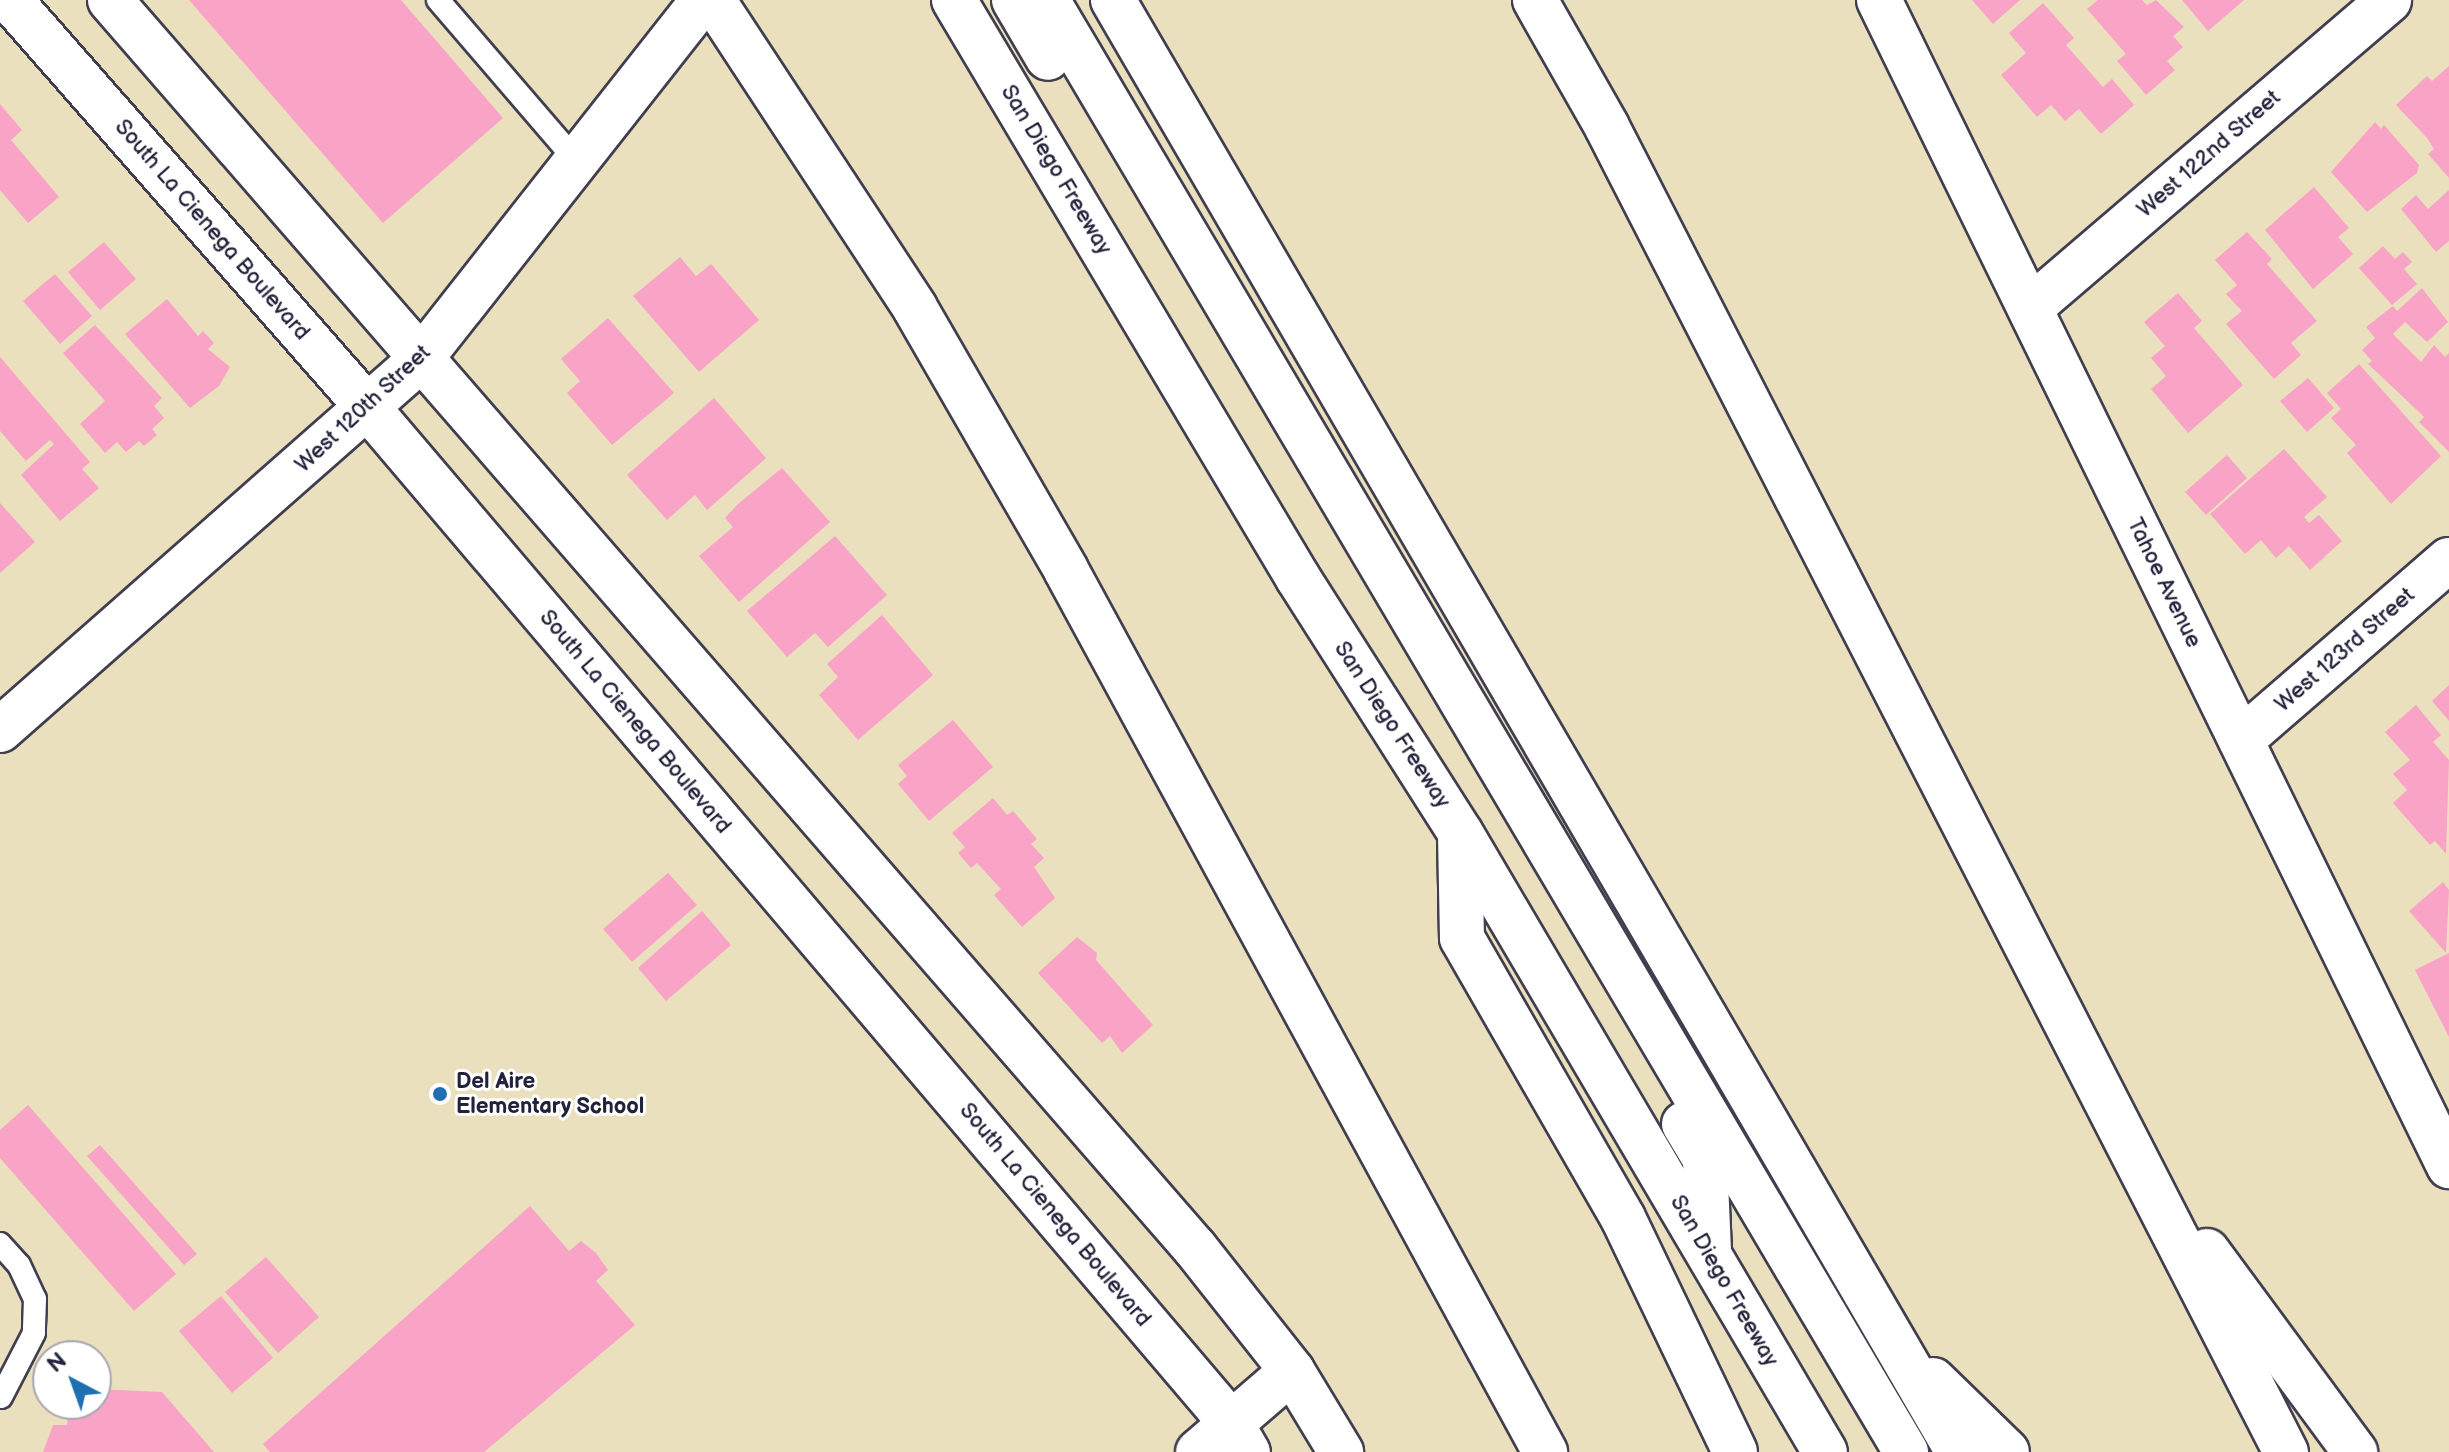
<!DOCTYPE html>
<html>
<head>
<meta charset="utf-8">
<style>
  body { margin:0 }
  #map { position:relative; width:2449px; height:1452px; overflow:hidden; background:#ebe0be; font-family:"Balsamiq Sans",sans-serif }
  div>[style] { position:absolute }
  .building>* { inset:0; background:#f9a3c7 }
  .roads { filter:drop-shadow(2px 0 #403e4f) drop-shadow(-2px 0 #403e4f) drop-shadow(0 2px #403e4f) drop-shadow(0 -2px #403e4f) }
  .lane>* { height:22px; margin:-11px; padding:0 11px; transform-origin:11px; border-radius:11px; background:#fff }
  .street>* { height:44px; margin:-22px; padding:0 22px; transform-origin:22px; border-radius:22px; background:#fff }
  .secondary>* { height:44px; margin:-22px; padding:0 22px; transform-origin:22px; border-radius:22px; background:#fff }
  .highway>* { height:44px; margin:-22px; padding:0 22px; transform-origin:22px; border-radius:22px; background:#fff }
  .dots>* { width:22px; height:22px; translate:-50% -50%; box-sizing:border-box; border:4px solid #fff; border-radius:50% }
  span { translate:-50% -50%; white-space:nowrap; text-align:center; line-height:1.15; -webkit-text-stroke:6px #fff; paint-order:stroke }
  .street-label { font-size:22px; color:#22223b }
  .poi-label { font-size:22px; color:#22223b; font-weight:700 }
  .left { translate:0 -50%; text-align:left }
  .north { position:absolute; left:32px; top:1340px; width:80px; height:80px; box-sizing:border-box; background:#fff; border:2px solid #a7a7b1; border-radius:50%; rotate:319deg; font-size:22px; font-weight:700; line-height:32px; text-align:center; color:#22223b }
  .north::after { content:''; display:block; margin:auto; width:28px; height:36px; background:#1f6fb2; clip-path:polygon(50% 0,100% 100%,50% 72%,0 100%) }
</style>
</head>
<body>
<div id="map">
  <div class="building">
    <div style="clip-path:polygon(189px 0,401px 0,503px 118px,383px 223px)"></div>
    <div style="clip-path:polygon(1972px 0,2020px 0,1993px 24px)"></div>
    <div style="clip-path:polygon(2098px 0,2142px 0,2147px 5px,2156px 0,2184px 27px,2173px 36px,2183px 47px,2167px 61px,2175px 70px,2146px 95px,2117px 61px,2126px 54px,2087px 9px)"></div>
    <div style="clip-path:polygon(2182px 0,2244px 0,2208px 31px)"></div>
    <div style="clip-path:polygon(2043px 3px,2074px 38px,2066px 45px,2103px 87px,2112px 79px,2134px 105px,2101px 134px,2079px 109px,2065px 121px,2051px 105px,2037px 117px,2001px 75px,2026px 53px,2009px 33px)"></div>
    <div style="clip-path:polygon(2449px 66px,2449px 178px,2428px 154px,2434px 149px,2427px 138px,2396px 105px,2427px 76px,2432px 81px)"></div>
    <div style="clip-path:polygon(0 104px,22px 130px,11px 140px,59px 197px,28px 223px,0 190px)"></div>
    <div style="clip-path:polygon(2375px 122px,2381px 129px,2384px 125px,2419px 165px,2417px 173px,2367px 212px,2331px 172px)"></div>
    <div style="clip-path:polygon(2314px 187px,2349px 228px,2338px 237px,2353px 254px,2313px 289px,2265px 230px)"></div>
    <div style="clip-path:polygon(2449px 190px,2449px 241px,2436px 252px,2401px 209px,2416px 195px,2428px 209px)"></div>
    <div style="clip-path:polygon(2247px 232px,2272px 259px,2267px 264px,2317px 321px,2291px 343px,2301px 355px,2274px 379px,2226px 324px,2242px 311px,2226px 294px,2237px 285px,2215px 260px)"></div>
    <div style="clip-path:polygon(104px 242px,136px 279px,100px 310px,68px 272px)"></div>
    <div style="clip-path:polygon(2383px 246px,2395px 259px,2403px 252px,2412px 262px,2404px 269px,2417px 284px,2392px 305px,2359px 268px)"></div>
    <div style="clip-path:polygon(680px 257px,696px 276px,711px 264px,759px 320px,699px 372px,633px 296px)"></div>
    <div style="clip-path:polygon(55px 274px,92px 316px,60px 344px,23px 301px)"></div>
    <div style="clip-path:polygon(2422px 288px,2448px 322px,2427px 342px,2405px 322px,2393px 334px,2421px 362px,2434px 345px,2445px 357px,2449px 353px,2449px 452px,2419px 422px,2424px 417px,2418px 411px,2368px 364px,2372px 361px,2362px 350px,2375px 338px,2366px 327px,2393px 306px,2397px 311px)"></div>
    <div style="clip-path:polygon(2178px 293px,2202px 321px,2194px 328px,2243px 385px,2188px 433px,2151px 389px,2166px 376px,2151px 358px,2165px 346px,2144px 322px)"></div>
    <div style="clip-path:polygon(167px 299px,198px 336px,203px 331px,214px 343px,208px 349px,230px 367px,219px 386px,190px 408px,125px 334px)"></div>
    <div style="clip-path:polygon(608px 318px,674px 393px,612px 445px,567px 393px,580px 381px,561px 359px)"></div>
    <div style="clip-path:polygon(95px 325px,162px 398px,154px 406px,164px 418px,152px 429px,157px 435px,144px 446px,139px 441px,126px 452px,117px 442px,105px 453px,80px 424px,105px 401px,63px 353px)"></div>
    <div style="clip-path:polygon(0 357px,90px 462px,82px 469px,99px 488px,60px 521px,21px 475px,54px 444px,50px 440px,26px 461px,0 431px)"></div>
    <div style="clip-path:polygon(2359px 364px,2441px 456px,2391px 504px,2347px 453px,2356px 445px,2331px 418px,2341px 409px,2327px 393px)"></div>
    <div style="clip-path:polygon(2308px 378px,2334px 408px,2307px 432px,2280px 401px)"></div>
    <div style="clip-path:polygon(714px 398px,766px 458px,707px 510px,695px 495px,667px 520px,627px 475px)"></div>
    <div style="clip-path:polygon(2284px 449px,2327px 497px,2304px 517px,2309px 523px,2319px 515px,2342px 541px,2310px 570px,2289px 546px,2276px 558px,2261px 540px,2245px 554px,2210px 514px)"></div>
    <div style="clip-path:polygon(2227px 455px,2247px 478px,2206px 515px,2185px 492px)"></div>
    <div style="clip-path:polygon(782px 468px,830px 522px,739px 602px,699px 556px,733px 527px,725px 518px,738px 504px)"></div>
    <div style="clip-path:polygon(0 503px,35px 542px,0 573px)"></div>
    <div style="clip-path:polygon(835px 536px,887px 595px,828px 647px,815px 633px,787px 657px,747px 611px)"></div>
    <div style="clip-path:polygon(882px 615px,933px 675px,858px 740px,819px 695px,838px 677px,827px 664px)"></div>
    <div style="clip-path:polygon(2449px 685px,2449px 721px,2432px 701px)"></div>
    <div style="clip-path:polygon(2416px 705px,2441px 735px,2433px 742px,2449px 760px,2446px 854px,2435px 841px,2430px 845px,2393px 803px,2407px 790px,2393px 774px,2410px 760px,2385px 732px)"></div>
    <div style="clip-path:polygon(953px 720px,993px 767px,929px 821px,898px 784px,907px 776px,898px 765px)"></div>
    <div style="clip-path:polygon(993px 798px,1007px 815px,1013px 811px,1037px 839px,1031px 844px,1044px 858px,1034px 867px,1055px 898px,1022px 927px,994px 895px,1001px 889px,977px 863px,971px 868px,958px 853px,965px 847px,952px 833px)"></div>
    <div style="clip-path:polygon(668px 873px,697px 905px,632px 962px,603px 929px)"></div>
    <div style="clip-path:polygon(2443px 882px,2449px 890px,2446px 953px,2409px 911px)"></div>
    <div style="clip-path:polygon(702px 911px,731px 945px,666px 1001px,638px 968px)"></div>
    <div style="clip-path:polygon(1077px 937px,1097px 953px,1096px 960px,1153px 1025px,1122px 1053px,1110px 1036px,1102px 1043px,1038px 973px)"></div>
    <div style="clip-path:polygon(2449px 953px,2449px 1037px,2415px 970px)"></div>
    <div style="clip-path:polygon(28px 1105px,176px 1274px,134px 1311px,0 1158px,0 1130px)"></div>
    <div style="clip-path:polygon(100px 1145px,197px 1254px,184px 1265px,87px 1156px)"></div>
    <div style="clip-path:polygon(530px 1206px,569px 1251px,581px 1241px,596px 1253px,608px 1270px,596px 1281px,635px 1325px,484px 1452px,270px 1452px,263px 1444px)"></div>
    <div style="clip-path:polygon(266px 1257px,319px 1317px,278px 1353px,225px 1292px)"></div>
    <div style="clip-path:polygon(221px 1296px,273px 1358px,232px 1393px,179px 1331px)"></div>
    <div style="clip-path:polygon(96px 1389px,162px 1392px,214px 1452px,43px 1452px,53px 1425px,67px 1425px,69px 1404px,96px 1404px)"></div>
  </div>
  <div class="roads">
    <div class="lane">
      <div style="left:438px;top:0;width:208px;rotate:49.3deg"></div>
      <div style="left:0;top:1244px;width:28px;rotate:48deg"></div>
      <div style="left:19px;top:1265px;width:38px;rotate:65deg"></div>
      <div style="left:35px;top:1299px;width:34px;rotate:92deg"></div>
      <div style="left:34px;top:1333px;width:72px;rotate:117.3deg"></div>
    </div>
    <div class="street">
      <div style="left:1879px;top:0;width:1298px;rotate:63.95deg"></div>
      <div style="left:2030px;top:308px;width:473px;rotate:-40.6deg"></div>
      <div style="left:2241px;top:740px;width:275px;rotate:-40.9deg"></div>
      <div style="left:1198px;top:1452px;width:124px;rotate:-40.8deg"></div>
    </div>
    <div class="secondary">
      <div style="left:10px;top:0;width:544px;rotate:48.72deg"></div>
      <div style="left:369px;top:409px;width:1331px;rotate:49.63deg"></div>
      <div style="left:1231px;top:1423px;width:34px;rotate:60deg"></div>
      <div style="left:110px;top:0;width:1654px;rotate:49deg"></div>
      <div style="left:1195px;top:1248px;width:157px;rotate:51.7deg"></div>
      <div style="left:1292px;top:1371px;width:95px;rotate:58.8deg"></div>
      <div style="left:0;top:730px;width:558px;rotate:-41.37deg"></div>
      <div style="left:419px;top:361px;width:459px;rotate:-51.8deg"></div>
    </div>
    <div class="highway">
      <div style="left:713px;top:0;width:368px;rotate:56.7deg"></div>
      <div style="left:915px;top:308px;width:302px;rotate:60deg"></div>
      <div style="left:1066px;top:570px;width:1004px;rotate:61.49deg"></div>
      <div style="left:954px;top:0;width:673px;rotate:59.24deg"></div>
      <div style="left:1298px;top:578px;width:301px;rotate:57.5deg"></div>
      <div style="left:1460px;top:832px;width:719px;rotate:59.51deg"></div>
      <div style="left:1014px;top:0;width:67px;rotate:59.6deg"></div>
      <div style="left:1047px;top:0;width:1687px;rotate:59.39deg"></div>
      <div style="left:1113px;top:0;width:1680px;rotate:59.8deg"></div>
      <div style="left:1535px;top:0;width:146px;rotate:60.4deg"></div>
      <div style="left:1607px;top:127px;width:1489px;rotate:62.87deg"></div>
      <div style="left:1460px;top:835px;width:103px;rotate:88.9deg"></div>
      <div style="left:1462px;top:938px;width:323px;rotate:60.1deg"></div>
      <div style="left:1623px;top:1218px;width:259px;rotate:64.4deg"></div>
      <div style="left:1684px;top:1124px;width:41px;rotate:59deg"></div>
      <div style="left:1705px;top:1159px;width:90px;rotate:87.5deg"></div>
      <div style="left:2207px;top:1251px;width:250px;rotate:53.6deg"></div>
      <div style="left:1933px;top:1380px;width:103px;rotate:44.2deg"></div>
    </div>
  </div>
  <div class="dots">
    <div style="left:440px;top:1094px;background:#1f6fb2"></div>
  </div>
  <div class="street-label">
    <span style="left:2209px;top:154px;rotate:-41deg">West 122nd Street</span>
    <span style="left:1056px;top:170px;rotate:59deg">San Diego Freeway</span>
    <span style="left:212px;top:230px;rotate:49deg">South La Cienega Boulevard</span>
    <span style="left:363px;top:409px;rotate:-43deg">West 120th Street</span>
    <span style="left:2164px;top:583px;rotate:64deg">Tahoe Avenue</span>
    <span style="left:2345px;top:650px;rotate:-41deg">West 123rd Street</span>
    <span style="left:635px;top:722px;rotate:50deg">South La Cienega Boulevard</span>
    <span style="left:1392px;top:725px;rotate:57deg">San Diego Freeway</span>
    <span style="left:1055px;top:1215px;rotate:50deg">South La Cienega Boulevard</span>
    <span style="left:1724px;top:1281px;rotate:60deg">San Diego Freeway</span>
  </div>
  <div class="poi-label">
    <span class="left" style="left:456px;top:1094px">Del Aire<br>Elementary School</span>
  </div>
  <div class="north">N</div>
</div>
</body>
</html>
